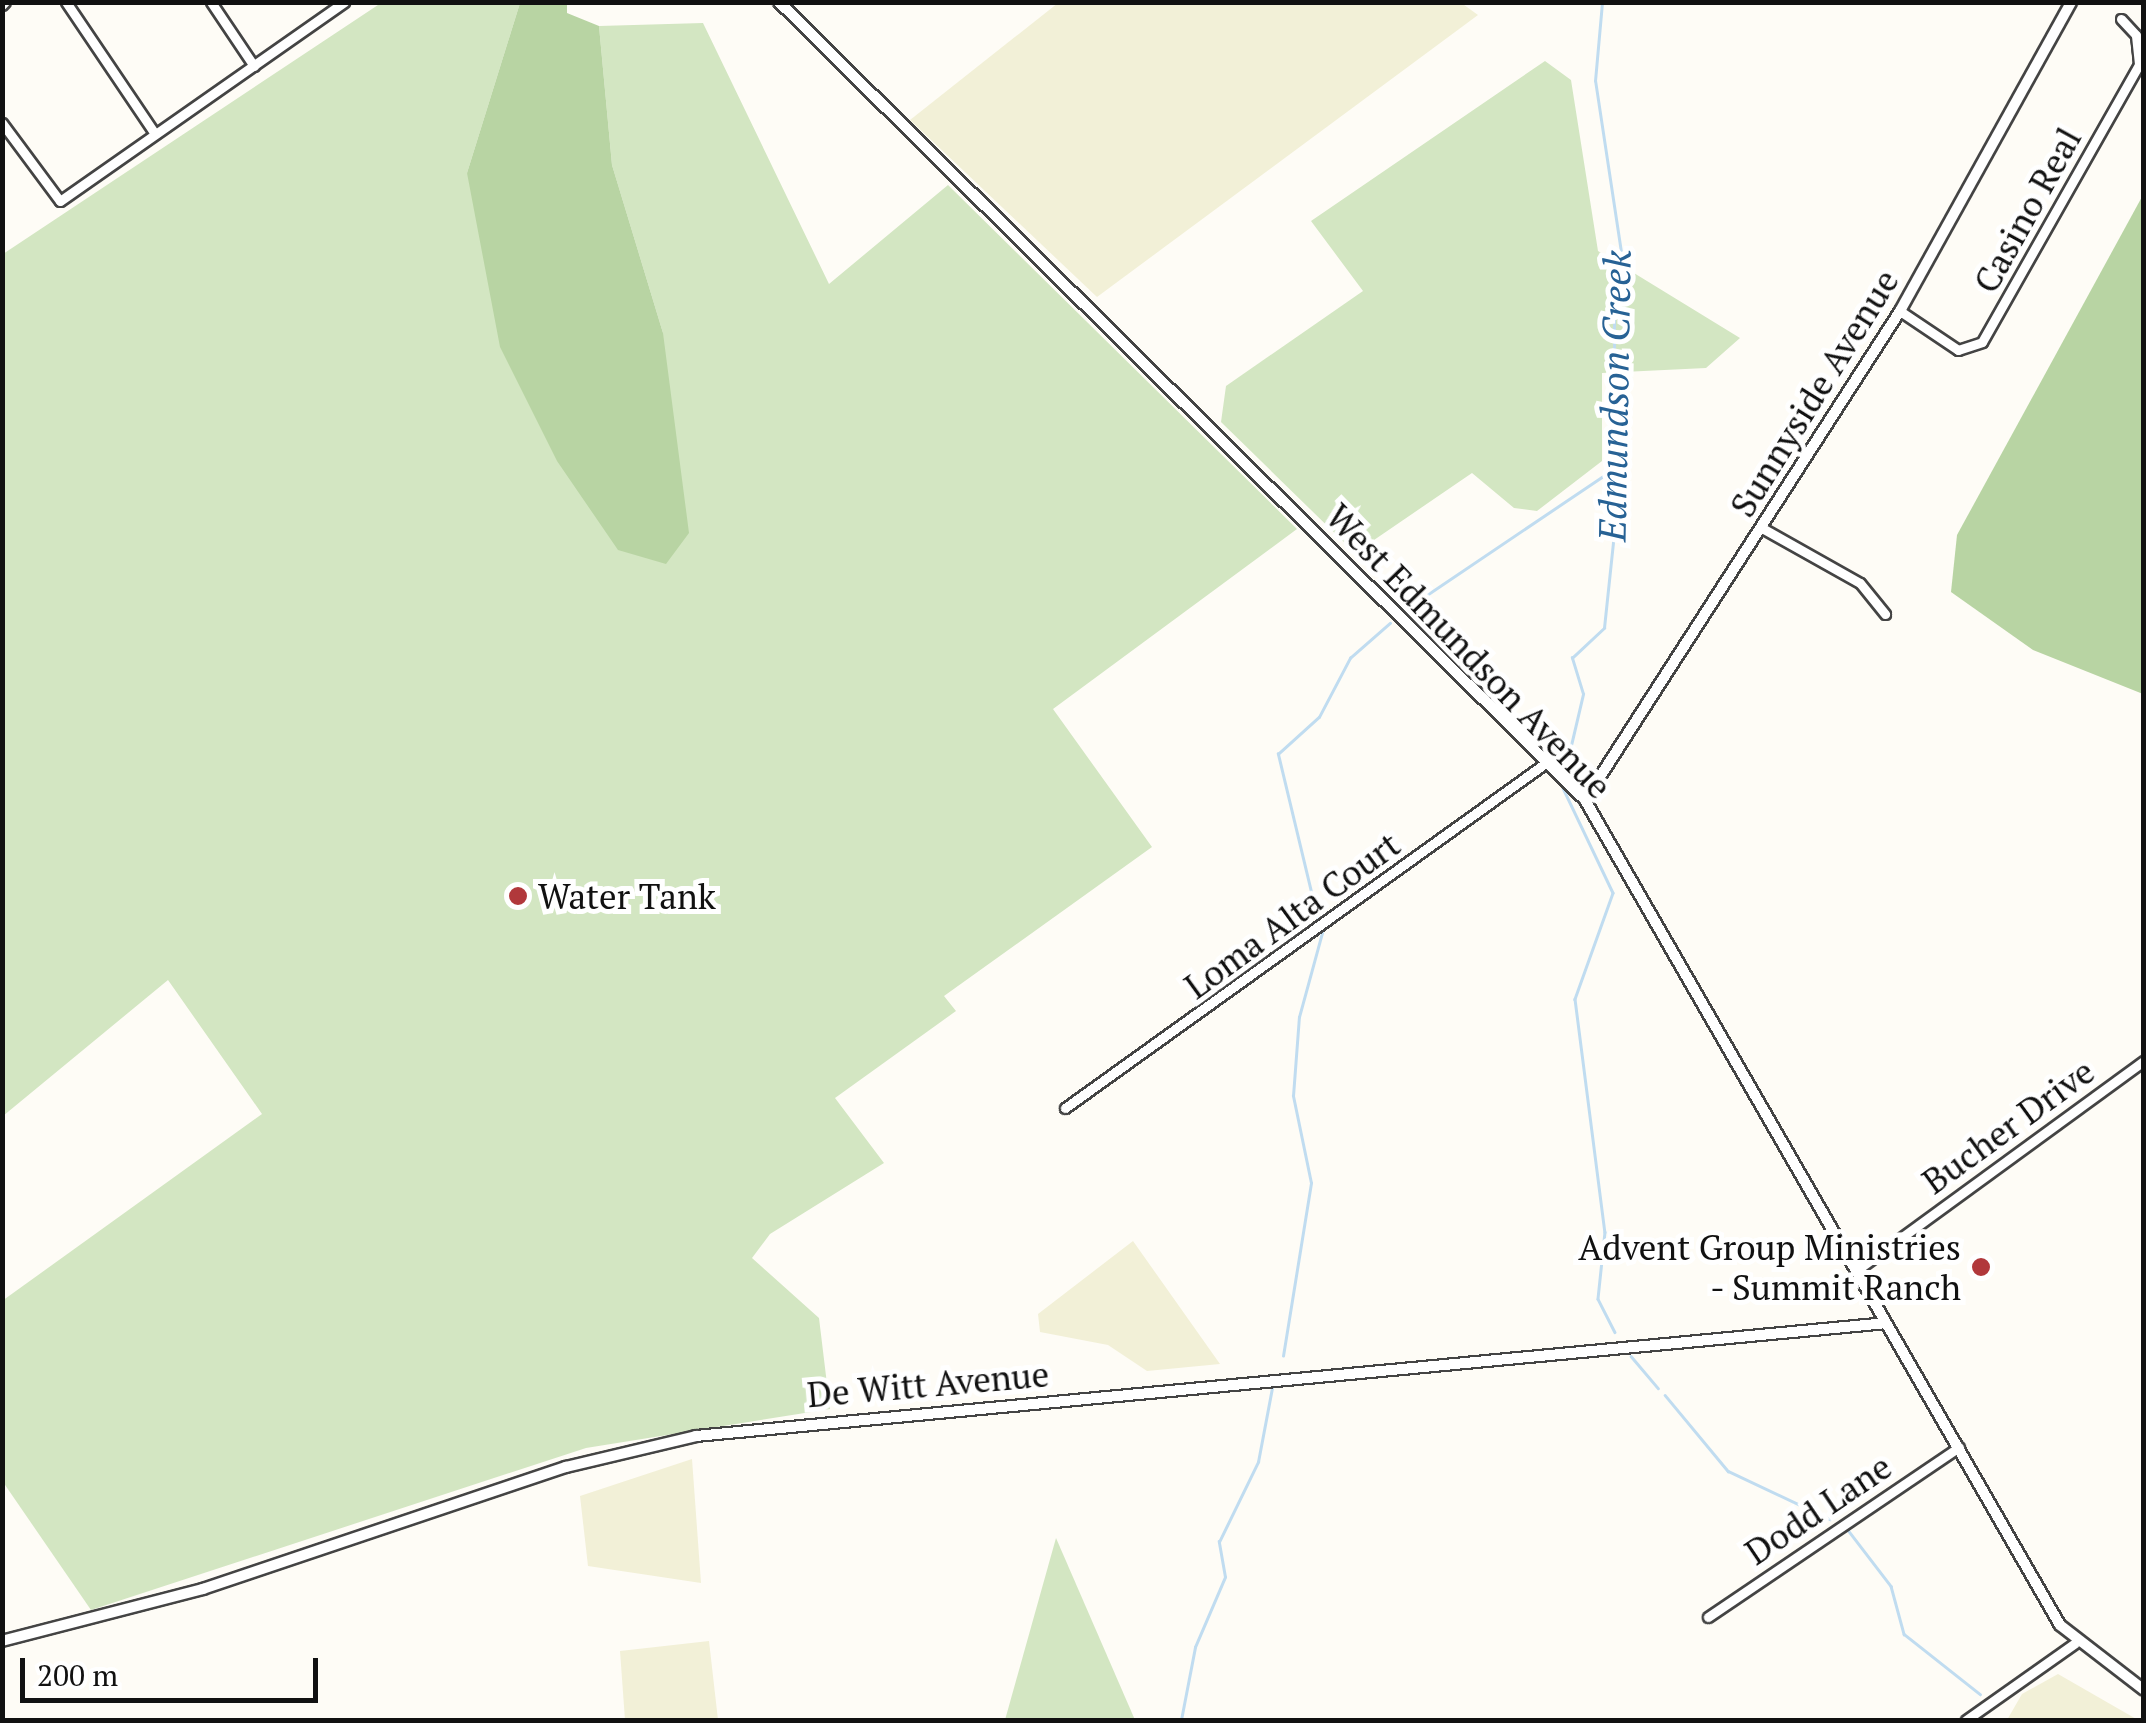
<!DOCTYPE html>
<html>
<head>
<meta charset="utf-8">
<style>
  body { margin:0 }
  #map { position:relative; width:2146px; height:1723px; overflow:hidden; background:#fefcf6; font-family:"PT Serif",serif }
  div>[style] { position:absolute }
  .farmland>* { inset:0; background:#f2f0d7 }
  .green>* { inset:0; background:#d3e6c2 }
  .forest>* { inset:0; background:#b8d4a3 }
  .stream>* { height:2.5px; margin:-1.25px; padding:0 1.25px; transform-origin:1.25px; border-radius:1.25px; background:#c0dcf0 }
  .roads { filter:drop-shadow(2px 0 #444) drop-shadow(-2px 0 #444) drop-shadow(0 2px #444) drop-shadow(0 -2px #444) }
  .minor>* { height:9px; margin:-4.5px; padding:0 4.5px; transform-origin:4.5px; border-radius:4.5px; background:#fff }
  .tertiary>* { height:10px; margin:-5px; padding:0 5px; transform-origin:5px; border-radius:5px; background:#fff }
  .dots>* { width:28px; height:28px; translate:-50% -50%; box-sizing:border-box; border:5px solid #fff; border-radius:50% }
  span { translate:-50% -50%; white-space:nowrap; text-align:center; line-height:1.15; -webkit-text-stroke:10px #fff; paint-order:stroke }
  .street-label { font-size:35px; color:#111 }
  .poi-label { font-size:35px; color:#111 }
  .left { translate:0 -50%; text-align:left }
  .right { translate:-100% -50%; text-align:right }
  .water-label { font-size:38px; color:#276295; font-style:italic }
  .frame { position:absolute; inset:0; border:5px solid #111; pointer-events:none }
  .scale { position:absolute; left:20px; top:1658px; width:298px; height:45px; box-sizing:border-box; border:5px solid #111; border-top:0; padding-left:12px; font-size:30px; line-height:35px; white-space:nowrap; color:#111; -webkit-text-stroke:8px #fff; paint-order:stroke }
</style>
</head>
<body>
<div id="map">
  <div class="farmland">
    <div style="clip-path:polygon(1460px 2px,1478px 15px,1097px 297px,910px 120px,1058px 3px)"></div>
    <div style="clip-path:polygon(1133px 1241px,1220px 1364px,1147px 1371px,1108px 1345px,1040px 1332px,1038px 1314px)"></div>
    <div style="clip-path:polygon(692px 1459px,701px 1583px,588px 1566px,580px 1496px)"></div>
    <div style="clip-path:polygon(709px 1641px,718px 1720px,625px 1720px,620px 1651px)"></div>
    <div style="clip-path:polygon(2058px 1674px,2138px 1720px,2007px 1720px,2022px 1694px)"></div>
  </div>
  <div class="green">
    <div style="clip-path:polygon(381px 3px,520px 3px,467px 173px,663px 333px,612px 165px,599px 26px,703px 23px,829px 284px,948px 185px,1297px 529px,1053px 709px,1152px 847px,944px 996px,956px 1011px,835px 1098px,884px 1163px,770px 1234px,752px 1258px,819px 1318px,830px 1409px,586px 1448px,91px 1610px,3px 1482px,2px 1301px,262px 1114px,168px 980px,3px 1116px,3px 254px)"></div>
    <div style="clip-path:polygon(1545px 61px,1571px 80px,1598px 251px,1740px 338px,1706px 368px,1602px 373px,1602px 461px,1537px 511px,1514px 508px,1472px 473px,1355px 553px,1221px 422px,1226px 386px,1363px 291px,1311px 221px)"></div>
    <div style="clip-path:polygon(1056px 1538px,1135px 1720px,1005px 1720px)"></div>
  </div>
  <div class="forest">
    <div style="clip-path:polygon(520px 3px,567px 3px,567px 13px,599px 26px,612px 165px,663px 333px,689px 533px,666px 564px,618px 550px,557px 461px,500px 347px,467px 173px)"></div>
    <div style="clip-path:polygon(2143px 195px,2143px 694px,2033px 650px,1951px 592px,1957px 535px)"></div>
  </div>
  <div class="stream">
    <div style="left:1406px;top:609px;width:249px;rotate:-34deg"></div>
    <div style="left:1565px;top:771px;width:79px;rotate:-76.8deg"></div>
    <div style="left:1583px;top:694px;width:38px;rotate:-107deg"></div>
    <div style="left:1572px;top:658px;width:44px;rotate:-43.2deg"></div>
    <div style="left:1604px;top:628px;width:96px;rotate:-84deg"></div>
    <div style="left:1614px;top:533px;width:214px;rotate:-90deg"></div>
    <div style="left:1614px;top:319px;width:48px;rotate:-78deg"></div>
    <div style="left:1624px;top:272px;width:193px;rotate:-98.6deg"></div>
    <div style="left:1595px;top:81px;width:79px;rotate:-84.9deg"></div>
    <div style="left:1563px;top:788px;width:116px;rotate:64.5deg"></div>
    <div style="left:1613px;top:893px;width:113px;rotate:109.7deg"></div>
    <div style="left:1575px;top:999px;width:235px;rotate:82.7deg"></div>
    <div style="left:1605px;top:1232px;width:67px;rotate:96deg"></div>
    <div style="left:1598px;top:1299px;width:37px;rotate:63deg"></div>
    <div style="left:1318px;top:921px;width:172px;rotate:-103.5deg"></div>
    <div style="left:1278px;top:754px;width:55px;rotate:-42.1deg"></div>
    <div style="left:1319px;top:717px;width:67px;rotate:-62.3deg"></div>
    <div style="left:1350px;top:658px;width:53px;rotate:-41.2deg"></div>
    <div style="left:1283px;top:1356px;width:175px;rotate:-80.8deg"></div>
    <div style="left:1311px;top:1183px;width:89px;rotate:-101.7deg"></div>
    <div style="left:1293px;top:1096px;width:79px;rotate:-85.7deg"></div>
    <div style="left:1299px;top:1017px;width:87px;rotate:-74.7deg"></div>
    <div style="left:1631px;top:1356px;width:42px;rotate:49.8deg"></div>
    <div style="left:1665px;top:1395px;width:99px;rotate:50.3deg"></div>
    <div style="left:1728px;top:1471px;width:113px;rotate:25.2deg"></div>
    <div style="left:1848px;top:1530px;width:71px;rotate:52.5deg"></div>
    <div style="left:1891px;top:1586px;width:50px;rotate:74.8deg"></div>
    <div style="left:1904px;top:1634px;width:97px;rotate:38.3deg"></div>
    <div style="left:1181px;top:1720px;width:74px;rotate:-79.1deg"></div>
    <div style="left:1195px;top:1647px;width:76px;rotate:-66.8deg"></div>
    <div style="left:1225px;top:1577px;width:36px;rotate:-100deg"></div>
    <div style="left:1219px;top:1542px;width:89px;rotate:-64deg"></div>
    <div style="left:1258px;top:1462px;width:75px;rotate:-79.3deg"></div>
  </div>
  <div class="roads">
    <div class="minor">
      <div style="left:66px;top:2px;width:159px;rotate:56deg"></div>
      <div style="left:211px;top:2px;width:77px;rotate:56.1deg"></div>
      <div style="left:2px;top:5px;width:4px;rotate:-45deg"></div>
      <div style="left:2px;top:123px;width:97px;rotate:53.4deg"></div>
      <div style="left:60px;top:201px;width:347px;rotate:-35deg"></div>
      <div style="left:1900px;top:311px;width:70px;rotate:33.9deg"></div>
      <div style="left:1958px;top:350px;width:25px;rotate:-18deg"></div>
      <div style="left:1982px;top:342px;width:319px;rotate:-60.5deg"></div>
      <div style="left:2139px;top:64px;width:29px;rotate:-96deg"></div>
      <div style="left:2136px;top:35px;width:22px;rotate:-133deg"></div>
      <div style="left:1762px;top:528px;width:112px;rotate:29.3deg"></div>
      <div style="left:1860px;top:583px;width:40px;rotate:51deg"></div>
      <div style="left:1065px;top:1108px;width:593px;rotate:-35.67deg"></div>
      <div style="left:1857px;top:1270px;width:355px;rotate:-36.1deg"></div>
      <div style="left:1708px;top:1617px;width:303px;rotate:-34.1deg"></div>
      <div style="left:1966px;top:1720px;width:133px;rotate:-35.2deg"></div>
    </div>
    <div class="tertiary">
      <div style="left:779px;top:2px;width:1134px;rotate:44.71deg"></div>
      <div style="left:1585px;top:800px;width:952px;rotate:60.07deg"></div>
      <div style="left:2060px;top:1625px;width:106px;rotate:37.7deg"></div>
      <div style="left:1585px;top:800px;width:582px;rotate:-57.21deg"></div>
      <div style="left:1900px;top:311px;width:353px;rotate:-61deg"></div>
      <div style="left:2px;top:1641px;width:208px;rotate:-14.5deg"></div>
      <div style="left:203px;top:1589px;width:383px;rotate:-18.6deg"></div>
      <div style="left:566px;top:1467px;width:134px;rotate:-13.4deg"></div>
      <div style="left:696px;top:1436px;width:1195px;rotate:-5.42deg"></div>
    </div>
  </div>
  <div class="dots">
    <div style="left:518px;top:896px;background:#b1383b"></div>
    <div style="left:1981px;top:1267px;background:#b1383b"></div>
  </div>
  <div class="street-label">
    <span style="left:2027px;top:210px;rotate:-61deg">Casino Real</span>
    <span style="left:1814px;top:393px;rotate:-58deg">Sunnyside Avenue</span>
    <span style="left:1469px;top:651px;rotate:46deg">West Edmundson Avenue</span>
    <span style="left:1292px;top:915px;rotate:-36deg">Loma Alta Court</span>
    <span style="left:2008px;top:1126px;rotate:-36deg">Bucher Drive</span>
    <span style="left:928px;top:1384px;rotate:-5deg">De Witt Avenue</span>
    <span style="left:1818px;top:1509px;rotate:-34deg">Dodd Lane</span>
  </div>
  <div class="poi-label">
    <span class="left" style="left:538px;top:896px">Water Tank</span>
    <span class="right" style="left:1961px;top:1267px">Advent Group Ministries<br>- Summit Ranch</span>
  </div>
  <div class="water-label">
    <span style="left:1615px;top:396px;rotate:-89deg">Edmundson Creek</span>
  </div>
  <div class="frame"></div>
  <div class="scale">200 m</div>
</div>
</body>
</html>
